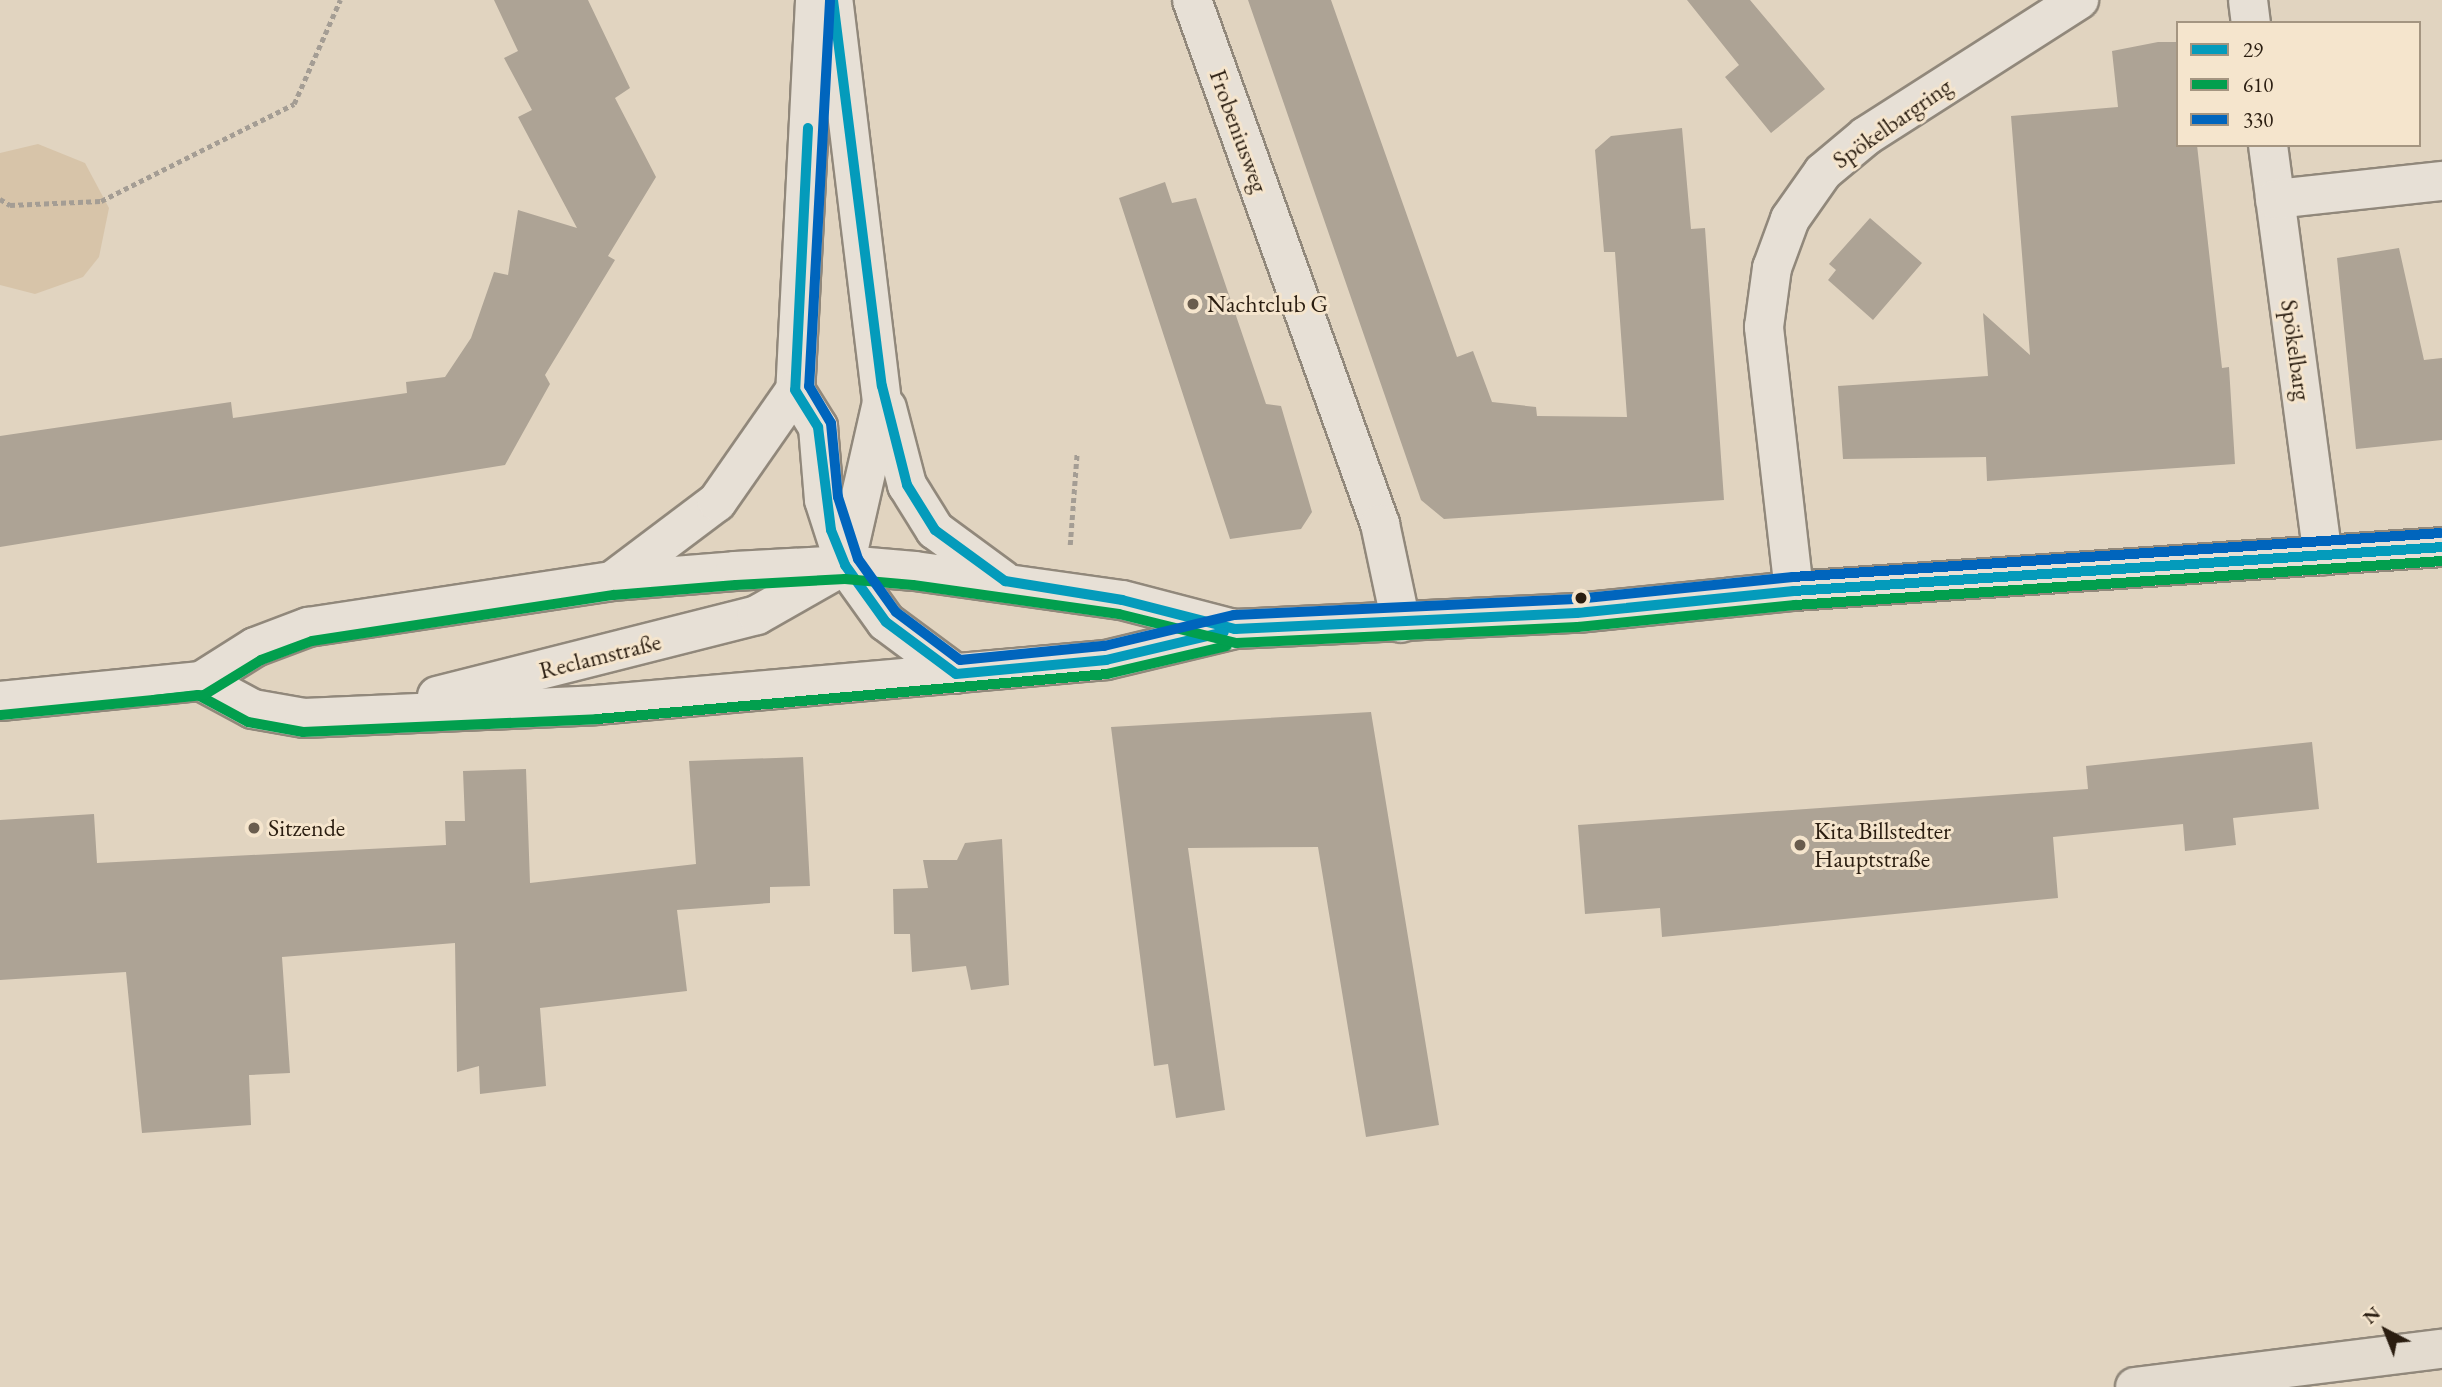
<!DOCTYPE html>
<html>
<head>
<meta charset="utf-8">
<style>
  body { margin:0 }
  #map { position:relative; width:2442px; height:1387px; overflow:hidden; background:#e1d4c0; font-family:"EB Garamond",serif }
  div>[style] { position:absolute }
  .green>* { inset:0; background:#d7c4a9 }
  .building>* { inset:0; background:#ada395 }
  .path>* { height:4.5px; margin-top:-2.25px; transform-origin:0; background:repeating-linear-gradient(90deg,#a49d94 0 5px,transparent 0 8.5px) }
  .roads { filter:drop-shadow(2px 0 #91887b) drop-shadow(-2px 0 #91887b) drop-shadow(0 2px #91887b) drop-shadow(0 -2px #91887b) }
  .street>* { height:38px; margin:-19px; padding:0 19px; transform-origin:19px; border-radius:19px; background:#e7e0d6 }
  .secondary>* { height:38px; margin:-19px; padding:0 19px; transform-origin:19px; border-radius:19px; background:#e7e0d6 }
  .highway>* { height:38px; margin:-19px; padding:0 19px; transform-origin:19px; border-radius:19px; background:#e3dbcf }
  .bus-1>* { height:10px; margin:-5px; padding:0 5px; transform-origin:5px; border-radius:5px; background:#049bbb }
  .bus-2>* { height:10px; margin:-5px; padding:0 5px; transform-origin:5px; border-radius:5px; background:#029f4e }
  .bus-3>* { height:10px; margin:-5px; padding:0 5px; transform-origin:5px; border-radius:5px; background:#0065bd }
  .dots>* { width:19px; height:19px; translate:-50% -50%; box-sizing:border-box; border:4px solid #f5e5cd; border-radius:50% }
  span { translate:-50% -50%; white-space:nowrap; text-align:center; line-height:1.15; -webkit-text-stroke:6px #f5e5cd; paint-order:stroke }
  .street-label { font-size:24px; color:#2a1d10 }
  .poi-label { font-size:24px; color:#2a1d10 }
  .left { translate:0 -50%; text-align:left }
  .legend { position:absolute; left:2176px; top:21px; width:245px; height:126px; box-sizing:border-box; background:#f5e5cd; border:2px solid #a49581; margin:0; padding:9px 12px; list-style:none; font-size:21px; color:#2a1d10 }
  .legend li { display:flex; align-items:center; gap:14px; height:35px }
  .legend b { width:35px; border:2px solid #a49581 }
  .north { position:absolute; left:2351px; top:1296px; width:70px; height:70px; -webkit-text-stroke:5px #f5e5cd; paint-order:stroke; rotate:318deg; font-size:19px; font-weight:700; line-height:28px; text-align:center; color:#2a1d10 }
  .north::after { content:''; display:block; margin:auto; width:24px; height:32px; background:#2a1d10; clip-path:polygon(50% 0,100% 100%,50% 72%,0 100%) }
</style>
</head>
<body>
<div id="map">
  <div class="green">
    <div style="clip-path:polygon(38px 144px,85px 163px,109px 208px,99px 257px,83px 277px,35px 294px,0 285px,0 153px)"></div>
  </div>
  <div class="building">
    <div style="clip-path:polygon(494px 0,588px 0,630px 88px,615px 98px,656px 177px,608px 256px,615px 260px,545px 375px,550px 384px,505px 465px,0 547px,0 436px,231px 402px,233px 418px,407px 393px,406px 382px,445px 377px,471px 338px,494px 272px,508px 275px,518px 210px,577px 228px,518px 117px,532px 110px,504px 58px,518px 51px)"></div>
    <div style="clip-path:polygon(1248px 0,1331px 0,1457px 357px,1473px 351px,1492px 402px,1536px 407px,1537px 416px,1627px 417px,1615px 252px,1604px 252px,1595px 150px,1611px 136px,1682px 128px,1691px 229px,1705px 228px,1724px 500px,1444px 519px,1421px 500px)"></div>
    <div style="clip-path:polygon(1687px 0,1750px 0,1825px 89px,1771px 133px,1725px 77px,1739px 65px)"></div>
    <div style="clip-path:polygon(2158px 42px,2178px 42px,2178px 145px,2197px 145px,2222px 368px,2229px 367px,2235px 464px,1987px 481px,1986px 457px,1843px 459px,1838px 386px,1988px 376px,1983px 313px,2030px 355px,2011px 116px,2118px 107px,2112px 51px)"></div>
    <div style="clip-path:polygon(1165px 182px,1172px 203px,1196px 198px,1266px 404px,1281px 406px,1312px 512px,1301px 529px,1230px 539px,1119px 198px)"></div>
    <div style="clip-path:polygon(1870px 218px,1922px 263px,1873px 320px,1828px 280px,1836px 270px,1829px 264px)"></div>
    <div style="clip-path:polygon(2399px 248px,2424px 360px,2442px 358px,2442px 440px,2356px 449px,2337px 258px)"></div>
    <div style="clip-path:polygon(1371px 712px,1439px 1125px,1366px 1137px,1318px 847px,1188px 848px,1225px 1110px,1176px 1118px,1168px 1064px,1154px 1066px,1111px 727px)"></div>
    <div style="clip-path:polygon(2312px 742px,2319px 809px,2233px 818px,2236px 845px,2185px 851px,2183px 824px,2053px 837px,2058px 898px,1662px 937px,1660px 908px,1585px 914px,1578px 825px,2088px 789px,2086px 766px)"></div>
    <div style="clip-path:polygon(803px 757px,810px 886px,770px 887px,770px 903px,677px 910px,687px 991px,540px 1008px,546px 1086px,480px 1094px,479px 1066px,457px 1072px,455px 943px,282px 957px,290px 1073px,249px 1075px,251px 1125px,142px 1133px,126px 972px,0 980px,0 820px,94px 814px,97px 863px,446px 845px,445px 821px,465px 821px,463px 771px,526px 769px,530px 883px,696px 864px,689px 761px)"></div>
    <div style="clip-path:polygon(1002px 839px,1009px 985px,971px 990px,966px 966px,912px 972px,910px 934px,894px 934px,893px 889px,928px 888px,923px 860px,957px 860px,965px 843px)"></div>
  </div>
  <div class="path">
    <div style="left:0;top:199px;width:12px;rotate:31deg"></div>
    <div style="left:10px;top:205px;width:91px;rotate:-2.5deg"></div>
    <div style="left:101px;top:201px;width:216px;rotate:-26.7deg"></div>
    <div style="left:294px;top:104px;width:114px;rotate:-66.1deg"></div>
    <div style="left:1070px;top:545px;width:93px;rotate:-85.7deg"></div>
  </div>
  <div class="roads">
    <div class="street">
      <div style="left:1192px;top:0;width:557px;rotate:70.26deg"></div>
      <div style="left:1380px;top:524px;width:101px;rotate:78deg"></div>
      <div style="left:2248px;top:0;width:23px;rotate:83deg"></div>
      <div style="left:2268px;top:145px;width:414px;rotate:82.4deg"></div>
      <div style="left:2275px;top:199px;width:168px;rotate:-6.2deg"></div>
      <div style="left:1794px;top:591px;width:266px;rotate:-96.5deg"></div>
      <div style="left:1764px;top:327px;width:60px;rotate:-82.3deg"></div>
      <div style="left:1772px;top:268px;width:52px;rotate:-69.8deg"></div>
      <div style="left:1790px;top:219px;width:57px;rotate:-54.9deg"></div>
      <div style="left:1823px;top:172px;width:56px;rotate:-39.9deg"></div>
      <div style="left:1866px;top:136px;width:253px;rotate:-32.6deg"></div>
    </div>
    <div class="secondary">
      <div style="left:815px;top:1px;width:390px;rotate:92.9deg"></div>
      <div style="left:795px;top:390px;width:44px;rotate:58.1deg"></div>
      <div style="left:818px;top:427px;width:73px;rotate:85.3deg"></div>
      <div style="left:824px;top:500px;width:68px;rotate:72.1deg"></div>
      <div style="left:845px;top:565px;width:70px;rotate:54.3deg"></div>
      <div style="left:886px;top:622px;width:87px;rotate:36.6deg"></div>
      <div style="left:887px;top:408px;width:80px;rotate:75.4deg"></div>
      <div style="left:907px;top:485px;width:53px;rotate:58.1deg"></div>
      <div style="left:935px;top:530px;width:84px;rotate:36.3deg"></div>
      <div style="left:616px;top:578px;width:126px;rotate:-37deg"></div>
      <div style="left:717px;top:502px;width:136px;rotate:-55.1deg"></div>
      <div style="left:201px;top:681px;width:59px;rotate:28.3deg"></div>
      <div style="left:253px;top:709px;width:52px;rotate:10deg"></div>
      <div style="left:304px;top:718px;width:292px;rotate:-2.5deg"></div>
      <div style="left:596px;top:705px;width:512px;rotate:-5.04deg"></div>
      <div style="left:1106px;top:660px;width:133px;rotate:-13.5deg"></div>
      <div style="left:1235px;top:629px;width:342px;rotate:-2.7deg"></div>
      <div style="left:1577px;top:613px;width:218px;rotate:-5.8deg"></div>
      <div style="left:1794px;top:591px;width:649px;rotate:-3.88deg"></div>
      <div style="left:437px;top:696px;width:330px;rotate:-14.2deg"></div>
      <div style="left:757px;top:615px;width:101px;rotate:-29.6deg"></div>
      <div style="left:845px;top:565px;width:167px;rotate:-77.2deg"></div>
      <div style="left:882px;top:402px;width:405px;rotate:-96.9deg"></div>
      <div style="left:0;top:701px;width:202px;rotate:-5.7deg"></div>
      <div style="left:201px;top:681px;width:64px;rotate:-32.2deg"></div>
      <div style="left:255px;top:647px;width:57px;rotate:-20.7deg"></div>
      <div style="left:308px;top:627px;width:307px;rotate:-8.6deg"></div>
      <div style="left:612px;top:581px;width:123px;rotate:-4.6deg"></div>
      <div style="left:735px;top:571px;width:110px;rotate:-3.1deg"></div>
      <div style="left:845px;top:565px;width:70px;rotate:4.9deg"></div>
      <div style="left:915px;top:571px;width:209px;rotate:8deg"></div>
      <div style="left:1122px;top:600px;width:112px;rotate:14.5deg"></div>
    </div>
    <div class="highway">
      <div style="left:2135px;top:1387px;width:309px;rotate:-7.1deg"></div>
    </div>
  </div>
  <div class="bus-1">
    <div style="left:833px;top:0;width:389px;rotate:82.8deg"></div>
    <div style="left:882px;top:386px;width:102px;rotate:75.8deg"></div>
    <div style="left:907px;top:485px;width:53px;rotate:58.1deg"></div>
    <div style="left:935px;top:530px;width:87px;rotate:36.1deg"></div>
    <div style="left:1005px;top:581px;width:119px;rotate:9.2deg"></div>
    <div style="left:1122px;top:600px;width:117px;rotate:14.4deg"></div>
    <div style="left:1235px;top:629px;width:342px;rotate:-2.7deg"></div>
    <div style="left:1577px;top:613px;width:218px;rotate:-5.8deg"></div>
    <div style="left:1794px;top:591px;width:649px;rotate:-3.88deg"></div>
    <div style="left:808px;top:128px;width:262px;rotate:92.8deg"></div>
    <div style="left:795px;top:390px;width:44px;rotate:58.1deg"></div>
    <div style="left:818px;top:427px;width:104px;rotate:82.8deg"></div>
    <div style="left:831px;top:530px;width:38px;rotate:68deg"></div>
    <div style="left:845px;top:565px;width:70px;rotate:54.3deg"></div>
    <div style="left:886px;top:622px;width:87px;rotate:36.6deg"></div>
    <div style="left:956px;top:674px;width:151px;rotate:-5.3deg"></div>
    <div style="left:1106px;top:660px;width:121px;rotate:-13.3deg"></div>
  </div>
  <div class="bus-2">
    <div style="left:154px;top:700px;width:44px;rotate:-6.5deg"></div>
    <div style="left:198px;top:695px;width:57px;rotate:28.4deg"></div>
    <div style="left:248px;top:722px;width:56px;rotate:10.3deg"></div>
    <div style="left:303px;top:732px;width:294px;rotate:-2.5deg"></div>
    <div style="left:597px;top:719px;width:512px;rotate:-5.04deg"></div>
    <div style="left:1107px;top:674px;width:123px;rotate:-13.1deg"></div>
    <div style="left:1px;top:715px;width:204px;rotate:-5.6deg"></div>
    <div style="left:204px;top:695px;width:67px;rotate:-31.6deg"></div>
    <div style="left:261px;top:660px;width:54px;rotate:-20.4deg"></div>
    <div style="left:312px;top:641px;width:305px;rotate:-8.7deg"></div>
    <div style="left:614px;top:595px;width:122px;rotate:-4.7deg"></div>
    <div style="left:736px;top:585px;width:109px;rotate:-3.2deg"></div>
    <div style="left:845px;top:579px;width:68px;rotate:5deg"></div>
    <div style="left:913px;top:585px;width:208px;rotate:8deg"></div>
    <div style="left:1119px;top:614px;width:121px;rotate:13.9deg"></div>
    <div style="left:1236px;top:643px;width:342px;rotate:-2.7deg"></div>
    <div style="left:1578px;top:627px;width:218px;rotate:-5.8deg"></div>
    <div style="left:1795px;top:605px;width:648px;rotate:-3.89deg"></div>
  </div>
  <div class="bus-3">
    <div style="left:830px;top:1px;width:386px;rotate:93.1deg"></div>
    <div style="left:809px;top:386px;width:43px;rotate:59.3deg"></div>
    <div style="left:831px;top:423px;width:74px;rotate:84.6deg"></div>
    <div style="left:838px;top:497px;width:65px;rotate:72.1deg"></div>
    <div style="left:858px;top:559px;width:65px;rotate:54.4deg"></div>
    <div style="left:896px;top:612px;width:80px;rotate:36.9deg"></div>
    <div style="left:960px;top:660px;width:145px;rotate:-5.6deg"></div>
    <div style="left:1104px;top:646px;width:134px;rotate:-13.4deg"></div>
    <div style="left:1234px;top:615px;width:342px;rotate:-2.7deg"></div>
    <div style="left:1576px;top:599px;width:218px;rotate:-5.8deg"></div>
    <div style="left:1793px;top:577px;width:649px;rotate:-3.88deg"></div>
  </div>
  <div class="dots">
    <div style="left:1193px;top:304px;background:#6a5d4e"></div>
    <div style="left:1581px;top:598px;background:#2a1d10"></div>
    <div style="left:254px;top:828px;background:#6a5d4e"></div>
    <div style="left:1800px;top:845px;background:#6a5d4e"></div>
  </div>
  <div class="street-label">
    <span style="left:1892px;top:123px;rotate:-35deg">Spökelbargring</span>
    <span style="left:1239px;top:131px;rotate:70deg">Frobeniusweg</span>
    <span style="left:2296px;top:350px;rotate:82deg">Spökelbarg</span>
    <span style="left:600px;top:656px;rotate:-14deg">Reclamstraße</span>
  </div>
  <div class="poi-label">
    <span class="left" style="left:1207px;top:304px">Nachtclub G</span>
    <span class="left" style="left:268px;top:828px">Sitzende</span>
    <span class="left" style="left:1814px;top:845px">Kita Billstedter<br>Hauptstraße</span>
  </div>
  <ul class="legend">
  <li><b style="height:9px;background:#049bbb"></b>29</li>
  <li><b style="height:9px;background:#029f4e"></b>610</li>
  <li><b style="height:9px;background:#0065bd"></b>330</li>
  </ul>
  <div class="north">N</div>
</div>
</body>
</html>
